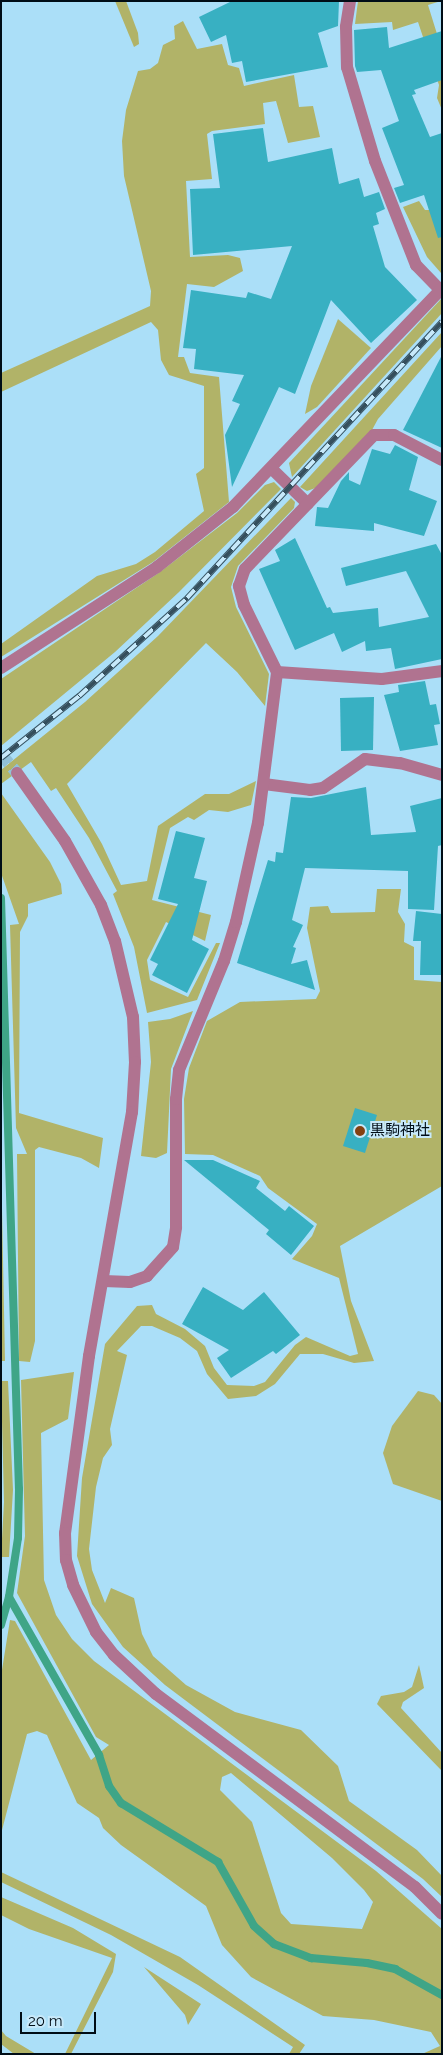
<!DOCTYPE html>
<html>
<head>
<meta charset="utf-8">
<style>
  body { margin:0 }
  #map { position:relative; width:443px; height:2055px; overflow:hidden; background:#abdff8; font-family:Raleway,"Noto Sans JP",sans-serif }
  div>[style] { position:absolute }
  .green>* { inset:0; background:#b1b368 }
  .stream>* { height:8px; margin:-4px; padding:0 4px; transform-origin:4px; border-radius:4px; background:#3fa587 }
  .building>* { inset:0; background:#38b0c2 }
  .tertiary-tunnel>* { height:12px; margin-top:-6px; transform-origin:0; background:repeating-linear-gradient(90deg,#91c0d6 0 12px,transparent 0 18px) }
  .minor>* { height:12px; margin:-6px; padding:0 6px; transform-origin:6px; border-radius:6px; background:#b07390 }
  .tertiary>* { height:12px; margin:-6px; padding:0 6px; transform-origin:6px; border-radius:6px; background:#b07390 }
  .rail>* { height:5.5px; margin-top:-2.75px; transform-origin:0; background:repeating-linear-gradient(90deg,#c7e9fa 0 11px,#354f5d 0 22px); box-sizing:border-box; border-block:1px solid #354f5d }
  .dots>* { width:14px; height:14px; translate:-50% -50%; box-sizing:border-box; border:2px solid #c7e9fa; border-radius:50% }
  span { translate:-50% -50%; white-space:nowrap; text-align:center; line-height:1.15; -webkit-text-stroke:4px #c7e9fa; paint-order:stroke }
  .poi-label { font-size:15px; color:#000d16 }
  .left { translate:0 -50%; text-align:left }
  .frame { position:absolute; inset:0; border:2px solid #000d16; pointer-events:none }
  .scale { position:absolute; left:20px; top:2012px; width:76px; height:22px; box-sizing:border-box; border:2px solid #000d16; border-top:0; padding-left:6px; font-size:15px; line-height:18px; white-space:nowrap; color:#000d16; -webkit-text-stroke:4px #c7e9fa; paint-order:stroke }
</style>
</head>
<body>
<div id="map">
  <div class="green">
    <div style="clip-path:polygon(115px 1px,126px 1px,138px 33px,139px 44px,134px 47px)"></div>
    <div style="clip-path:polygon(358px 1px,441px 1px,428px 5px,442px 50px,442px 110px,437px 98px,439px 85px,418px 22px,393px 30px,392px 22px,355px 24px)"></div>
    <div style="clip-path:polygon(183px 21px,197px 49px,222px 44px,228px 65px,239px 68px,244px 86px,294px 75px,299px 107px,313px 106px,320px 137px,288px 143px,276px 101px,263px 103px,265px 124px,212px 131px,207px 134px,212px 179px,186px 181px,190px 257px,228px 255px,240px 258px,243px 271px,214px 287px,187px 284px,178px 357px,184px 357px,190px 373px,219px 377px,229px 502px,153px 562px,1px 657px,1px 644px,97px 576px,136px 564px,155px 552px,204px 511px,196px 474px,204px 468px,204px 386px,169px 375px,161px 360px,158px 330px,151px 322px,1px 392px,1px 373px,150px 306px,151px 291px,124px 176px,122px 141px,126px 110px,138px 71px,150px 69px,158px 63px,163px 45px,175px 39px,174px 26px)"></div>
    <div style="clip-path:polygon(419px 201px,425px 210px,431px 210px,442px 230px,441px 273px,427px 257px,403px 207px)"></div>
    <div style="clip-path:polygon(442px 298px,442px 313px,292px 477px,289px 463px)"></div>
    <div style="clip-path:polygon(338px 319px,371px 348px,317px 407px,305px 414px,311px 386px)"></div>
    <div style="clip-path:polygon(442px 332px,442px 346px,378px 419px,372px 430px,321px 486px,307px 491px,300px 487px)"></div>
    <div style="clip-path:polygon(274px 482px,281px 489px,179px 592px,115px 652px,1px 746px,1px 679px,160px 572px,237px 513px,265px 485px)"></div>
    <div style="clip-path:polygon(291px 498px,295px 502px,294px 508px,238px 566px,231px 587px,236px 607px,269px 674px,265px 706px,237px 672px,206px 643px,67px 784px,102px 844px,121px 885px,147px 881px,158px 826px,205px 794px,229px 794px,256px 781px,251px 805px,228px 812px,209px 810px,194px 820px,188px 817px,170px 828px,152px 900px,211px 915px,205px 941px,166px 922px,147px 960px,150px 980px,188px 997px,216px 943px,220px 943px,197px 1000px,147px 1013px,134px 947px,113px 894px,117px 891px,89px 838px,56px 788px,51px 791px,31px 762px,1px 784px,1px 770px,85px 702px,158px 636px)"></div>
    <div style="clip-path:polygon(1px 793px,50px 862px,61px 884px,62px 894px,28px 904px,28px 916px,20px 932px,19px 1113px,103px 1138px,99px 1168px,81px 1158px,39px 1147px,35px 1150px,35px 1341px,30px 1362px,19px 1361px,17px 1154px,27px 1154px,16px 1128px,10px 925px,19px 924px,1px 873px)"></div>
    <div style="clip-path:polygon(377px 889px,401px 889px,398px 912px,405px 924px,404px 942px,414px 947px,414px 980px,442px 982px,442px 1186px,340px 1246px,351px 1301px,374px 1361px,354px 1363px,323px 1354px,300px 1354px,275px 1384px,256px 1396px,228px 1399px,207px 1374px,197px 1351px,180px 1338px,152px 1326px,141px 1326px,117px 1351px,127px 1355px,110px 1429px,112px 1445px,103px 1458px,96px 1487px,89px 1549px,92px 1570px,105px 1603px,111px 1588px,134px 1598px,142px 1634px,153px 1656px,186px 1685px,235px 1712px,301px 1730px,338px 1766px,349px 1801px,417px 1850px,442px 1876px,442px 1897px,423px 1879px,165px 1685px,123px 1647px,92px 1604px,77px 1556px,82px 1478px,105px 1344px,137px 1306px,152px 1305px,156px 1314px,185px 1329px,205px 1346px,214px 1368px,227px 1385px,254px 1386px,265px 1382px,295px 1345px,306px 1337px,350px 1356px,358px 1354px,339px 1278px,292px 1259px,312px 1236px,317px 1224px,268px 1188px,260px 1176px,213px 1155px,185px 1154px,184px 1099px,189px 1068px,207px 1021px,240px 1002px,316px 999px,320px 991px,307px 928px,310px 907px,328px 906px,331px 913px,375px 912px)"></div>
    <div style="clip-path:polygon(193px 1011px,171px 1069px,167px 1153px,156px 1158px,141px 1156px,151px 1062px,148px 1022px,170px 1019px)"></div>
    <div style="clip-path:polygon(1px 1156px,5px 1361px,1px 1361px)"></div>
    <div style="clip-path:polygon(evenodd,74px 1372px,68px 1419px,41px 1433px,44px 1580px,56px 1615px,72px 1639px,94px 1661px,376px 1871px,442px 1929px,442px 2054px,422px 2054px,440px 2046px,431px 2032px,374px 2020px,323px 2016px,251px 1977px,222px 1945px,206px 1906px,121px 1845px,103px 1828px,99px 1818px,77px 1803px,47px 1735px,37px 1731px,27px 1734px,1px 1834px,1px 1676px,10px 1620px,15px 1621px,91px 1760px,109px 1745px,96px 1737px,17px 1593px,25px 1536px,21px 1380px,74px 1372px,231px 1773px,332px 1858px,364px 1890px,373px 1902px,362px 1929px,291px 1924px,281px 1913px,252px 1822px,220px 1790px,222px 1777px,231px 1773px)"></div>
    <div style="clip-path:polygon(1px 1381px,8px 1381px,13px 1490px,9px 1557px,1px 1557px,4px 1502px)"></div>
    <div style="clip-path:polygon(418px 1391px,434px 1395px,442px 1404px,442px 1501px,393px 1484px,383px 1453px,392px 1426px)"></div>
    <div style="clip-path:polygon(419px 1665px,424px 1688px,403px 1702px,401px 1708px,442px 1753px,442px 1771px,377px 1704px,381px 1696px,404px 1692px,412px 1687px)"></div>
    <div style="clip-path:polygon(1px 1872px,180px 1957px,305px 2045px,299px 2054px,289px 2054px,293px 2047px,198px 1985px,111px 1935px,1px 1882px)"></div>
    <div style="clip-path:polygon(1px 1897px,73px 1928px,116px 1954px,113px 1972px,71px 2054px,65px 2054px,112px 1958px,29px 1929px,1px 1915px)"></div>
    <div style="clip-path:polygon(144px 1967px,201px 2004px,188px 2025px,185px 2015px)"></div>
    <div style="clip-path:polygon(1px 2030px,6px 2036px,36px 2054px,14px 2054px,1px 2044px)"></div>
  </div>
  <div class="stream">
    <div style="left:1px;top:898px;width:591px;rotate:88.26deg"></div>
    <div style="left:19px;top:1489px;width:49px;rotate:91.2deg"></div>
    <div style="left:18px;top:1538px;width:60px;rotate:98.7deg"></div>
    <div style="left:9px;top:1597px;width:29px;rotate:106deg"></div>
    <div style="left:9px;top:1597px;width:182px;rotate:60.3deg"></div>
    <div style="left:99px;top:1755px;width:33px;rotate:72deg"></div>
    <div style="left:109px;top:1786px;width:21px;rotate:55deg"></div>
    <div style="left:121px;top:1803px;width:114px;rotate:31.3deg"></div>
    <div style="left:218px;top:1862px;width:73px;rotate:60.6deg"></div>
    <div style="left:254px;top:1926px;width:27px;rotate:42deg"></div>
    <div style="left:274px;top:1944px;width:40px;rotate:21deg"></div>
    <div style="left:311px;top:1958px;width:56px;rotate:5.1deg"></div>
    <div style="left:367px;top:1963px;width:29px;rotate:12deg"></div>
    <div style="left:395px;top:1969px;width:54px;rotate:29deg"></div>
  </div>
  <div class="building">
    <div style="clip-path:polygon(232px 1px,339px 1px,338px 26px,318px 33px,328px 67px,246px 82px,242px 61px,232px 63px,226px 35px,211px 42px,199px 17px)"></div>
    <div style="clip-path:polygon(387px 27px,389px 48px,442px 31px,442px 80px,414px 90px,416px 94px,412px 95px,430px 137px,442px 133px,442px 237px,438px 238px,424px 195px,400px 203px,394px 188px,404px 185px,382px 128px,399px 121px,381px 70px,357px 72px,355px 66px,354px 30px)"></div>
    <div style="clip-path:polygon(263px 128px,268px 162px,332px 148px,339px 184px,359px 178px,364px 197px,379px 192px,385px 209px,376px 213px,379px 224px,373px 226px,385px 267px,417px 300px,371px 343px,331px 300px,295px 394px,279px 387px,232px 487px,225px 435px,240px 404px,232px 401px,244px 375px,194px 369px,196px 349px,183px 348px,191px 290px,246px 298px,248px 292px,271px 299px,292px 246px,193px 255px,190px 189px,220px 188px,213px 134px)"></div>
    <div style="clip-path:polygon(442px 355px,442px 448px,403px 430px)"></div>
    <div style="clip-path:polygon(395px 445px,418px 457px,409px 490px,437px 501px,424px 536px,374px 523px,374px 531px,315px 526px,317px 507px,328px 508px,341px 481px,349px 472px,349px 480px,360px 485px,372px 449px,390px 454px)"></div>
    <div style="clip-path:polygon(295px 538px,327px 608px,330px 607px,333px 613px,378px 608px,379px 627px,429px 617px,406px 571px,346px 586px,341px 568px,436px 544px,442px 555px,442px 659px,395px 669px,391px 648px,366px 651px,365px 641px,342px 652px,334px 633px,295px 650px,259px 569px,280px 561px,275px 550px)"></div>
    <div style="clip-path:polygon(425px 681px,430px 705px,436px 704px,440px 724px,434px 725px,438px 745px,400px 751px,384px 695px,399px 692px,398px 685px)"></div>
    <div style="clip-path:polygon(374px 697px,373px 750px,341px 751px,340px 698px)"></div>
    <div style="clip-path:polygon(366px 787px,371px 835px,416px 832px,410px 806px,442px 798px,442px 845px,438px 846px,434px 910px,408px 909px,408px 871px,305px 868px,292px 920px,303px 925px,293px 947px,296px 948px,291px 964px,307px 960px,315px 990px,237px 963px,268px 860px,275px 862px,276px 852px,283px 853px,291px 797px,311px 798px)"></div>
    <div style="clip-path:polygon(176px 831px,205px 838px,194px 878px,207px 881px,192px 940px,209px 949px,187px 993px,152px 975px,158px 964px,150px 960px,178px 904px,158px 899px)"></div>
    <div style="clip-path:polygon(416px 911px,442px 914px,442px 975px,420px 975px,421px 941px,413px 941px)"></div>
    <div style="clip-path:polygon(355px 1108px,377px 1115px,365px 1153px,343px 1146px)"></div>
    <div style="clip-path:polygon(184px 1160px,213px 1160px,260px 1181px,256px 1188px,285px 1211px,289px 1206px,314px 1226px,291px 1255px,266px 1234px,269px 1230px)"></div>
    <div style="clip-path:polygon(203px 1287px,243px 1310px,264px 1292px,300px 1335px,276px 1354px,273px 1351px,231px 1378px,217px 1358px,229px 1350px,182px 1324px)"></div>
  </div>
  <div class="tertiary-tunnel">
    <div style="left:1px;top:754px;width:25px;rotate:50deg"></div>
  </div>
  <div class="minor">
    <div style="left:350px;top:1px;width:26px;rotate:99deg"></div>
    <div style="left:346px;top:27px;width:40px;rotate:88.6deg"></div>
    <div style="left:347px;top:67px;width:98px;rotate:73.4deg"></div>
    <div style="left:375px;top:161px;width:112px;rotate:68.5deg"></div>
    <div style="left:416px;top:265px;width:35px;rotate:46deg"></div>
    <div style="left:272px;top:469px;width:50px;rotate:44.2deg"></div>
    <div style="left:1px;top:668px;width:186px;rotate:-32.9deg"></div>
    <div style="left:157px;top:567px;width:97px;rotate:-38.3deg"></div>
    <div style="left:233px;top:507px;width:303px;rotate:-46.3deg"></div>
    <div style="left:277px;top:672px;width:105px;rotate:3.8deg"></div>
    <div style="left:382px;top:679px;width:61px;rotate:-7.6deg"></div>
    <div style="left:264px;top:784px;width:46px;rotate:7.4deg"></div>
    <div style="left:310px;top:790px;width:13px;rotate:-9deg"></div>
    <div style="left:323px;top:788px;width:51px;rotate:-34.6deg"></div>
    <div style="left:365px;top:759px;width:35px;rotate:7deg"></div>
    <div style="left:400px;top:763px;width:44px;rotate:15.9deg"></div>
    <div style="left:104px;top:1281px;width:26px;rotate:2deg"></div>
    <div style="left:130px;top:1282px;width:18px;rotate:-19deg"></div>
    <div style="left:147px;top:1276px;width:39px;rotate:-48deg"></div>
    <div style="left:173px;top:1247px;width:20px;rotate:-81deg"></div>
    <div style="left:176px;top:1227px;width:128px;rotate:-90deg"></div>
    <div style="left:176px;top:1099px;width:29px;rotate:-84deg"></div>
    <div style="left:179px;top:1070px;width:118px;rotate:-67.6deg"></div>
    <div style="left:224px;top:961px;width:41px;rotate:-72.9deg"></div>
    <div style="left:236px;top:922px;width:101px;rotate:-77.5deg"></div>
    <div style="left:258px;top:823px;width:152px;rotate:-82.8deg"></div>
    <div style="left:277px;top:672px;width:75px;rotate:-116.2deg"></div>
    <div style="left:244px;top:605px;width:20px;rotate:-105deg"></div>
    <div style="left:239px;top:586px;width:18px;rotate:-71deg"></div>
    <div style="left:245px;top:569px;width:186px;rotate:-46.1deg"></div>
    <div style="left:374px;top:435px;width:20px"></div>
    <div style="left:394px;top:435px;width:54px;rotate:27.5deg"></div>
    <div style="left:89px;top:1356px;width:179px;rotate:97.7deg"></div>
    <div style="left:65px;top:1533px;width:27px;rotate:88deg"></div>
    <div style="left:66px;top:1560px;width:26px;rotate:74deg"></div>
    <div style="left:73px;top:1585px;width:52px;rotate:63.9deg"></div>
    <div style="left:96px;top:1632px;width:29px;rotate:52deg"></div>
    <div style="left:114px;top:1655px;width:57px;rotate:42.9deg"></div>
    <div style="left:156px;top:1694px;width:323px;rotate:36.7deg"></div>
    <div style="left:415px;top:1887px;width:38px;rotate:45deg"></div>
  </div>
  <div class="tertiary">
    <div style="left:17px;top:773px;width:83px;rotate:54.8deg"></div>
    <div style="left:65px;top:841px;width:73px;rotate:60.6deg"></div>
    <div style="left:101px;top:905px;width:39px;rotate:69deg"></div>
    <div style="left:115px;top:941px;width:78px;rotate:76.7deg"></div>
    <div style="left:133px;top:1017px;width:45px;rotate:87.5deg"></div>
    <div style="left:135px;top:1062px;width:50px;rotate:93.4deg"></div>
    <div style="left:132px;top:1112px;width:248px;rotate:100deg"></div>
  </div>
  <div class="rail">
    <div style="left:1px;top:758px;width:100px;rotate:-38.5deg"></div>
    <div style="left:79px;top:696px;width:146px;rotate:-42.2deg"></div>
    <div style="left:187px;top:598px;width:376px;rotate:-47.3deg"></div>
  </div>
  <div class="dots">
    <div style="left:360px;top:1131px;background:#844012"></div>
  </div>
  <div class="poi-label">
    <span class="left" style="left:370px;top:1131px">黒駒神社</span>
  </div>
  <div class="frame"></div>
  <div class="scale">20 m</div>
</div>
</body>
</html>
